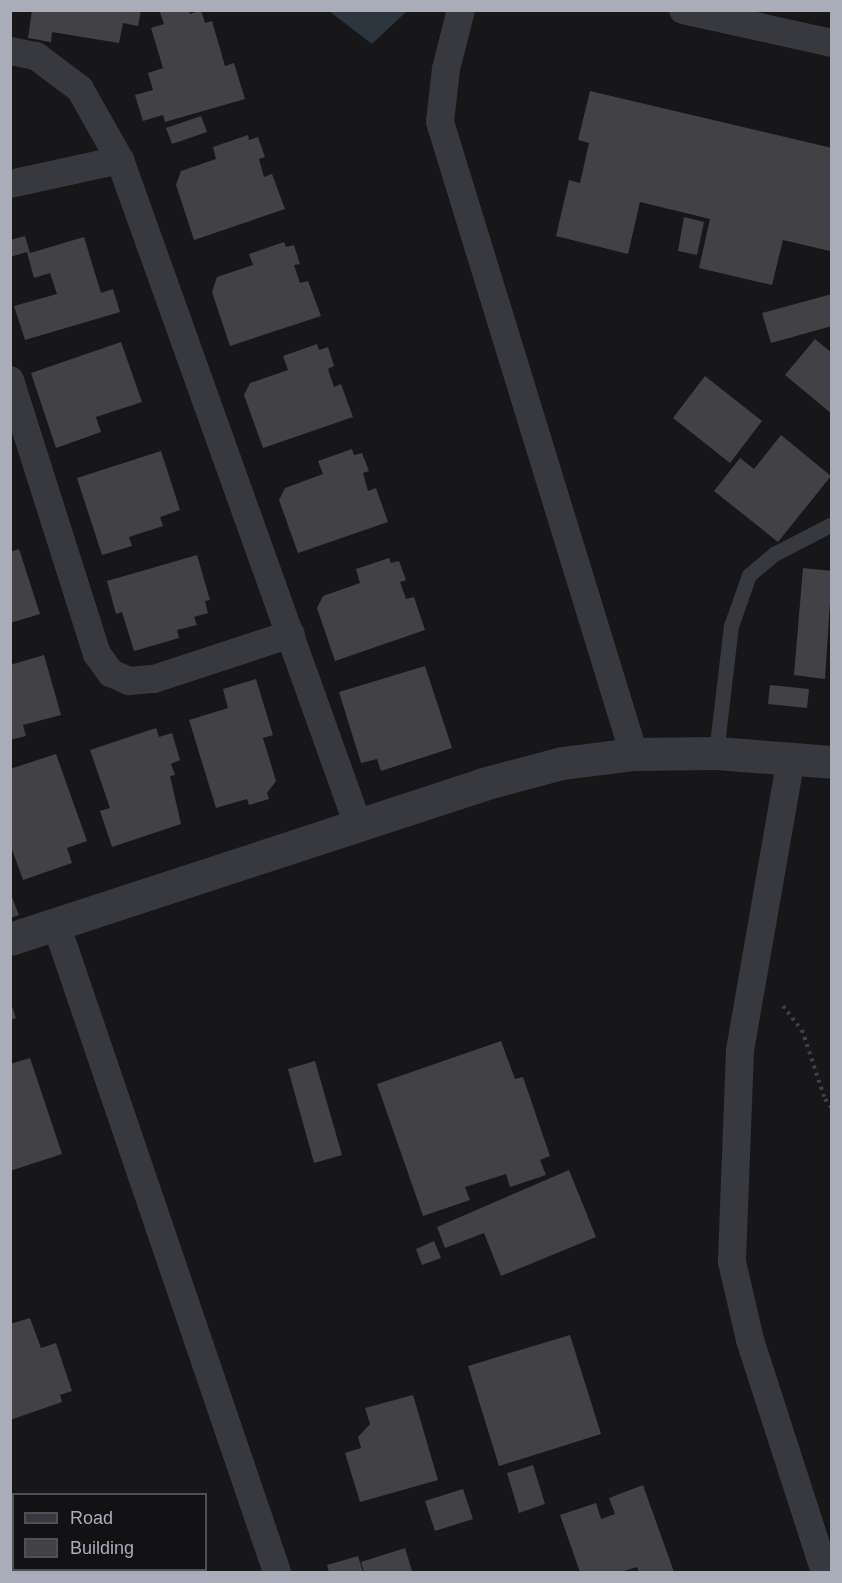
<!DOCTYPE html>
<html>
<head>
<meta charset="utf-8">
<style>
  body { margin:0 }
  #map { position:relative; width:842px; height:1583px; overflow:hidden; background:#171719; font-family:Arial,sans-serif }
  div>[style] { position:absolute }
  .water>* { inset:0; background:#2d353e }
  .building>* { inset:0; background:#424246 }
  .path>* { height:4px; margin-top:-2px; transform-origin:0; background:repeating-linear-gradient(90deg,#3e4045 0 3px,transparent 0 7.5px) }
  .service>* { height:15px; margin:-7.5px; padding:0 7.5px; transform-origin:7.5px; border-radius:7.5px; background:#38393e }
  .minor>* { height:28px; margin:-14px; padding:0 14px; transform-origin:14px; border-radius:14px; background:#38393e }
  .tertiary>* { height:33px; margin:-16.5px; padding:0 16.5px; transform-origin:16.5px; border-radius:16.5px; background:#38393e }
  span { translate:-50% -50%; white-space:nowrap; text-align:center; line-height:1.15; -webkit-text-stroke:4.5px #121214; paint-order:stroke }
  .frame { position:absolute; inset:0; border:12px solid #a9adb9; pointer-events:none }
  .legend { position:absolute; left:12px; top:1493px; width:195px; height:78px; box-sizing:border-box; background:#121214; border:2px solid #4e5056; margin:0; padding:8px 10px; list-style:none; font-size:18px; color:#a9adb9 }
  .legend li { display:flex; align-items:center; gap:12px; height:30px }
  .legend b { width:30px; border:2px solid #4e5056 }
</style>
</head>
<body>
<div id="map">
  <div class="water">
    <div style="clip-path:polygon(329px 11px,407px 11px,372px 44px)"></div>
  </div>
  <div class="building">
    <div style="clip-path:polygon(32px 10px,141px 10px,138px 26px,123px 23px,119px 43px,52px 32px,51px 42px,28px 38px)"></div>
    <div style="clip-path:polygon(159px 10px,189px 10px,190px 14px,201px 10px,205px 23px,212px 21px,225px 66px,234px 63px,245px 99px,165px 122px,163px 115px,143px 121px,135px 95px,153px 90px,148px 73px,163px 68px,151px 28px,164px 24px)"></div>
    <div style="clip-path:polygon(590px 91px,832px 148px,830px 251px,783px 240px,772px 285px,699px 268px,710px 219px,640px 202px,628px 254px,556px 236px,569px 180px,580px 183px,589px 143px,578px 140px)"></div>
    <div style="clip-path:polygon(201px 116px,207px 132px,172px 144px,166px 128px)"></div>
    <div style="clip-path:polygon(248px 135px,249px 140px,258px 137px,265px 157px,259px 159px,264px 177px,272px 174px,285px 209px,194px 240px,176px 185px,181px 171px,216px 159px,213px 147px)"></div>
    <div style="clip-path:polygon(684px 217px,704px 222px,697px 255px,678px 251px)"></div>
    <div style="clip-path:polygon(25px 236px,30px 253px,84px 237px,101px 293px,113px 289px,120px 312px,25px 340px,14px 306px,57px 294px,50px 273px,34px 278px,27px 252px,10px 257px,10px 240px)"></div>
    <div style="clip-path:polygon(284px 242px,286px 247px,294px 245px,300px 264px,294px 265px,300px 283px,308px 281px,321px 316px,230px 346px,212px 292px,217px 277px,253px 265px,249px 254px)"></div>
    <div style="clip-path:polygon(832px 294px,832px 326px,771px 343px,762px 313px)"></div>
    <div style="clip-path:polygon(815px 339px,832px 353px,832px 414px,785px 375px)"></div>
    <div style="clip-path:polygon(121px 342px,142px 402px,96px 417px,101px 432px,56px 448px,31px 373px)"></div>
    <div style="clip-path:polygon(317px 344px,319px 350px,328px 347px,334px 366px,328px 369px,334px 387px,341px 384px,353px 417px,263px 448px,244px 395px,250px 383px,288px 370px,283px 356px)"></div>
    <div style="clip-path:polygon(705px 376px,762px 421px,730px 463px,673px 418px)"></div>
    <div style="clip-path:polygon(781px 435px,831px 476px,778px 542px,714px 491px,740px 458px,754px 469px)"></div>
    <div style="clip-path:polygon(352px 449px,354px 455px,362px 453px,369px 471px,363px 473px,368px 491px,376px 488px,388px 522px,298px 553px,279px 500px,285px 488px,323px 474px,318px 461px)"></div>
    <div style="clip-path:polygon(161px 451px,180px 510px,160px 517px,163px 526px,129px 537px,132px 546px,102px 555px,77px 478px)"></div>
    <div style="clip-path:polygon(19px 549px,40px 614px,10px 623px,10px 552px)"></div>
    <div style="clip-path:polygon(197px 555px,210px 600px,205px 601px,208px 613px,194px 617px,197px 625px,177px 630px,179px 638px,134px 651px,122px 612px,116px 614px,107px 581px)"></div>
    <div style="clip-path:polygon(389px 558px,391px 563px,399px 561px,406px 580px,400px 582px,406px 599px,414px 597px,425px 630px,335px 661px,317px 608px,323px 596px,360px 583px,356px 569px)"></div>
    <div style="clip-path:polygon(803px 568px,832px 571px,825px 679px,794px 675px)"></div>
    <div style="clip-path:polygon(44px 655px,61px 715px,23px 725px,26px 736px,10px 740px,10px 665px)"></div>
    <div style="clip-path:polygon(425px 666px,452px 748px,381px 771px,377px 759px,361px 763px,339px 692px)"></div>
    <div style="clip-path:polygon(256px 679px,273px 735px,263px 738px,276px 781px,267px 793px,269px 799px,249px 805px,247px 799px,216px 808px,189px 720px,228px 708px,223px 689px)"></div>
    <div style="clip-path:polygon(770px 685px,809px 689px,807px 708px,768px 704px)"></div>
    <div style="clip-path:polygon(156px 728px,159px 737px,172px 733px,180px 760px,171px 764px,175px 775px,170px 776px,181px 824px,112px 847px,100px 811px,110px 808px,90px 750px)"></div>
    <div style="clip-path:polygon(56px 754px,87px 841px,67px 848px,72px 863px,23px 880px,10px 844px,10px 769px)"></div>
    <div style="clip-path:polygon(10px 892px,19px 915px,10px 918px)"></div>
    <div style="clip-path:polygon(10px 1001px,16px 1018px,10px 1020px)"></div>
    <div style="clip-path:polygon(501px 1041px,515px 1079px,523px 1077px,550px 1156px,540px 1160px,546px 1175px,510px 1187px,506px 1174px,465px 1187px,470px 1200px,423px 1216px,377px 1084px)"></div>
    <div style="clip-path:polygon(30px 1058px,62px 1154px,10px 1171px,10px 1064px)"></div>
    <div style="clip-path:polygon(315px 1061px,342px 1155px,314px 1163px,288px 1069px)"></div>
    <div style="clip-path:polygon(569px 1170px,596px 1237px,501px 1276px,484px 1233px,445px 1248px,437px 1227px)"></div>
    <div style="clip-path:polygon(434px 1241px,441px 1258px,422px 1265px,416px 1249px)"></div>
    <div style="clip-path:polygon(30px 1318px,41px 1348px,56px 1343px,72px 1391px,60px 1395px,62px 1402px,10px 1420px,10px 1324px)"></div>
    <div style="clip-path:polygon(570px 1335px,601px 1434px,499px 1466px,468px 1366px)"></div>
    <div style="clip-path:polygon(413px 1395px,438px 1480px,360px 1502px,345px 1453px,361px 1448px,358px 1437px,370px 1424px,365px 1408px)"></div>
    <div style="clip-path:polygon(533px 1465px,545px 1504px,519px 1513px,507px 1473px)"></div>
    <div style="clip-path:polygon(643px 1485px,674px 1572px,639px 1572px,637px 1567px,621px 1572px,580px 1572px,560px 1515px,596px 1503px,601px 1519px,615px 1514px,609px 1498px)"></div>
    <div style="clip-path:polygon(463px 1489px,473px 1519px,435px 1531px,425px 1501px)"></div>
    <div style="clip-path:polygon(11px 1511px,14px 1550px,10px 1551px,10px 1511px)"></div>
    <div style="clip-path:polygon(405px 1548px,412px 1571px,364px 1572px,361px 1562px)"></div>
    <div style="clip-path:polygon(358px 1556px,363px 1572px,329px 1572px,327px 1565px)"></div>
  </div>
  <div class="path">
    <div style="left:783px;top:1006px;width:31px;rotate:52deg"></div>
    <div style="left:802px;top:1030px;width:73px;rotate:71.6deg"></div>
    <div style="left:825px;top:1099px;width:11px;rotate:52deg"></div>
  </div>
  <div class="service">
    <div style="left:716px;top:753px;width:128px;rotate:-83.3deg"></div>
    <div style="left:731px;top:626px;width:54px;rotate:-70.6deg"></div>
    <div style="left:749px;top:575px;width:33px;rotate:-40deg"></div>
    <div style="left:774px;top:554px;width:65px;rotate:-27.3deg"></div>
  </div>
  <div class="minor">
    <div style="left:461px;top:10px;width:61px;rotate:104.3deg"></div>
    <div style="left:446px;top:69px;width:53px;rotate:96.5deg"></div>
    <div style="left:440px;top:122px;width:661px;rotate:72.94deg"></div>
    <div style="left:683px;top:10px;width:153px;rotate:12.5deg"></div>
    <div style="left:10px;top:51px;width:26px;rotate:11deg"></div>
    <div style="left:36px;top:56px;width:55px;rotate:36.9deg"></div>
    <div style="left:80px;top:89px;width:81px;rotate:60.6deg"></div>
    <div style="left:120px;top:160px;width:709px;rotate:70.31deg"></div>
    <div style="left:10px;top:184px;width:113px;rotate:-12.3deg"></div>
    <div style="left:10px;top:380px;width:287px;rotate:72.4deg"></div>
    <div style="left:97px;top:654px;width:24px;rotate:54deg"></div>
    <div style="left:111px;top:673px;width:20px;rotate:24deg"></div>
    <div style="left:129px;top:681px;width:25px;rotate:-5deg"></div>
    <div style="left:154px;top:679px;width:144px;rotate:-18.2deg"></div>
    <div style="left:791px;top:758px;width:297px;rotate:99.9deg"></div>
    <div style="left:740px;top:1051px;width:211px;rotate:92.2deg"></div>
    <div style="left:732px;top:1262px;width:80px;rotate:77deg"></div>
    <div style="left:750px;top:1340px;width:244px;rotate:72.1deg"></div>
    <div style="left:56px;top:924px;width:685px;rotate:71.17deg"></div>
  </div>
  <div class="tertiary">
    <div style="left:10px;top:939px;width:498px;rotate:-18.1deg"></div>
    <div style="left:483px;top:784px;width:82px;rotate:-14.9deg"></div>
    <div style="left:562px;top:763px;width:73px;rotate:-7.1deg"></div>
    <div style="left:634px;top:754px;width:82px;rotate:-0.7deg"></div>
    <div style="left:716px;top:753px;width:116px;rotate:4.4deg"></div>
  </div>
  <div class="frame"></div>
  <ul class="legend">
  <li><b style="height:8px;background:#38393e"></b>Road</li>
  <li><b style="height:16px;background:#424246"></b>Building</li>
  </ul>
</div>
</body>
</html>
